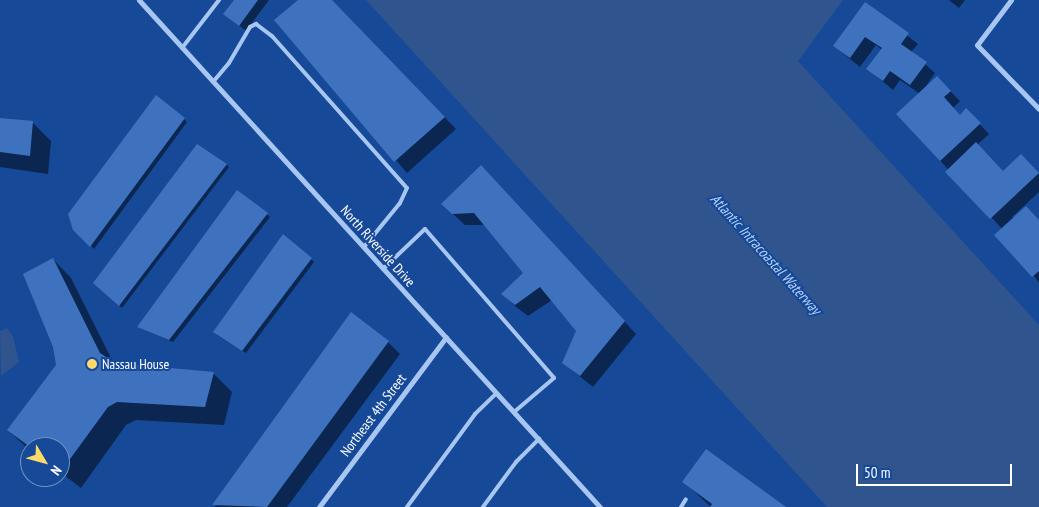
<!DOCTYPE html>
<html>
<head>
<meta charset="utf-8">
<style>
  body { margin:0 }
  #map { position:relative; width:1039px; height:507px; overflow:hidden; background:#164998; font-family:"PT Sans Narrow",sans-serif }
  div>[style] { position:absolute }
  .water>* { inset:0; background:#2f548e }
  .shadow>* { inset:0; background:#0007 }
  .building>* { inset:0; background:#3e72bf }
  .service>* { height:4px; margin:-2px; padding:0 2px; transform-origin:2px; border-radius:2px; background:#a8c6f2 }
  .minor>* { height:5px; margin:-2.5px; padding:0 2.5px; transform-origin:2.5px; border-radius:2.5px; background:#a8c6f2 }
  .dots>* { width:14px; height:14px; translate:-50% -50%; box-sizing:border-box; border:2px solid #164998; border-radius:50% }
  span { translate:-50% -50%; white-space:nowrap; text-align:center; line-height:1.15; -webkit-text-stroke:4px #164998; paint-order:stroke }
  .street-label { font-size:14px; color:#fff }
  .poi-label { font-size:14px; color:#fff }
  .left { translate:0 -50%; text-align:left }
  .water-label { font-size:15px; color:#b5d1f8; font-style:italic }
  .north { position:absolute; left:20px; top:437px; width:50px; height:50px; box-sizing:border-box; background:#164998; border:1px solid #7392c1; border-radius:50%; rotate:127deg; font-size:14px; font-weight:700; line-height:20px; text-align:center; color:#fff }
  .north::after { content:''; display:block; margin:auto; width:18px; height:22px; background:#ffda69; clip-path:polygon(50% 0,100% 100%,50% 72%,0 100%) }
  .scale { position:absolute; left:856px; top:464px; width:156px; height:22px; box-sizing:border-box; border:2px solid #fff; border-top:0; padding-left:6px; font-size:15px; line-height:18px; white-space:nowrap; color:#fff; -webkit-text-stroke:4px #164998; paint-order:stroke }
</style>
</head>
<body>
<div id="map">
  <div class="water">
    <div style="clip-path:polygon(366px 0,843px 0,798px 61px,1039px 325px,1039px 507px,827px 507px)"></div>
    <div style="clip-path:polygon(7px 328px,13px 336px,19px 362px,1px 376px,0 331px)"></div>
  </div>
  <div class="shadow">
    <div style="clip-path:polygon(235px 0,269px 0,246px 31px,225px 14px)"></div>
    <div style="clip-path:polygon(300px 0,331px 0,456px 129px,407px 173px,276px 20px)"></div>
    <div style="clip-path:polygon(949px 0,965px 0,959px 8px)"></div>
    <div style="clip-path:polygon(866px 4px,918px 44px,911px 52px,935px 73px,926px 86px,937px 78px,960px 101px,953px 108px,960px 116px,966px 110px,989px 134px,977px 145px,1004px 173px,1021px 156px,1039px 174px,1039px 192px,1012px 217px,1039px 221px,1039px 283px,1002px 229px,898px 114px,920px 94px,900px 80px,893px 90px,868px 69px,882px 50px,876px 45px,860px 67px,834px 46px)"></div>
    <div style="clip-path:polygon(0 119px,32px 122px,51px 141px,48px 174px,0 167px)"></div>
    <div style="clip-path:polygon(184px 119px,187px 122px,94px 249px,74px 229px)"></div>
    <div style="clip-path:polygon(226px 164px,229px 167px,122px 308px,95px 282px)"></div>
    <div style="clip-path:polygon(481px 166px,636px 334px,593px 387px,563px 363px,577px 331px,552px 300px,528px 316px,515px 306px,503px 294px,525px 273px,485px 225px,465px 225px,442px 204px)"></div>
    <div style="clip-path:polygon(237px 192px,270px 217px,173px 342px,142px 329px,139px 326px)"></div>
    <div style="clip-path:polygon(53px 259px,71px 278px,114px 364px,213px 373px,232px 392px,224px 425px,136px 420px,126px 425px,81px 488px,60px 472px,60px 447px,30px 447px,30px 450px,27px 448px,8px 430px,57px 366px)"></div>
    <div style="clip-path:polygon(311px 259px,314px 262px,246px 353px,217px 335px)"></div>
    <div style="clip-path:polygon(388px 342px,400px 354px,287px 507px,216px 507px,214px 504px)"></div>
    <div style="clip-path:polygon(684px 482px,784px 507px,711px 507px)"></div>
  </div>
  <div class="building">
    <div style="clip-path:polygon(234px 0,258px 0,239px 26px,223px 14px)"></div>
    <div style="clip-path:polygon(298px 0,332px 0,445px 117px,394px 162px,274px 20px)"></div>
    <div style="clip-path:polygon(865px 2px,909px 33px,901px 44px,927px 62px,910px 85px,890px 71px,883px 81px,866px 69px,882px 48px,865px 37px,850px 58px,833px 46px)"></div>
    <div style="clip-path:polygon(937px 76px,951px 91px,944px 97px,960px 115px,966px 108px,981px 123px,940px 161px,896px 114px)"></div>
    <div style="clip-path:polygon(156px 95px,185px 118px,90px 247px,73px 230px,68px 214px)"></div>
    <div style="clip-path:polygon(0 118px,33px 121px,30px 156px,0 152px)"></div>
    <div style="clip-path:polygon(976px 142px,1003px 171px,1021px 154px,1039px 173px,990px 219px,945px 172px)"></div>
    <div style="clip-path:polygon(197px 144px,227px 164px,119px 306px,93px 283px)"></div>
    <div style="clip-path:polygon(481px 165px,625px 321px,580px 376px,562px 363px,576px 331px,540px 287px,515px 305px,501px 294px,523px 273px,474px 213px,452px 214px,441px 204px)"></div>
    <div style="clip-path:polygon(237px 190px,268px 213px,169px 340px,137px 327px)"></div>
    <div style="clip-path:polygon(1026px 206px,1039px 220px,1039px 271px,1032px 277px,994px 235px)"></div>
    <div style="clip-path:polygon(283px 234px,312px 258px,242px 351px,213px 332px)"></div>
    <div style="clip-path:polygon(53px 258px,100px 353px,115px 363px,214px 372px,205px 407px,117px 402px,108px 407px,62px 470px,60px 447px,30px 447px,7px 430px,56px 365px,53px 347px,23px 274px)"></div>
    <div style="clip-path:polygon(351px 312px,389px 341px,267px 507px,212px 505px)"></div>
    <div style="clip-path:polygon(706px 449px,786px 507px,710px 507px,712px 504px,682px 482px)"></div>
  </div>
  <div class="service">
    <div style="left:182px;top:48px;width:61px;rotate:-52.4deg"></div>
    <div style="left:213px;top:82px;width:25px;rotate:-50deg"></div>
    <div style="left:229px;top:63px;width:42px;rotate:-59.7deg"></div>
    <div style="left:250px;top:27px;width:7px;rotate:-27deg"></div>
    <div style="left:256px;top:24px;width:20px;rotate:37deg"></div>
    <div style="left:272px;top:36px;width:203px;rotate:48.4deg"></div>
    <div style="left:407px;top:188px;width:17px;rotate:115deg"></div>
    <div style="left:400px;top:203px;width:57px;rotate:129.3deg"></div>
    <div style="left:383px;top:269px;width:58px;rotate:-43.6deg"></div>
    <div style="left:425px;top:229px;width:197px;rotate:49.1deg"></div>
    <div style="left:554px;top:378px;width:52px;rotate:139.6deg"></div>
    <div style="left:407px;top:507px;width:115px;rotate:-53.8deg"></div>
    <div style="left:475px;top:414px;width:30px;rotate:-44deg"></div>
    <div style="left:483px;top:507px;width:56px;rotate:-53.7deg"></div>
    <div style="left:516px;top:462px;width:33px;rotate:-45deg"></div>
    <div style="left:681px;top:507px;width:9px;rotate:-58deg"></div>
  </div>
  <div class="minor">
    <div style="left:139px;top:0;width:685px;rotate:47.72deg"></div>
    <div style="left:1011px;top:0;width:56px;rotate:127.1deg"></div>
    <div style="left:977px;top:45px;width:89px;rotate:45.9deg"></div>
    <div style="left:319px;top:507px;width:212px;rotate:-53.2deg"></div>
  </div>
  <div class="dots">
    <div style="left:92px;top:364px;background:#ffda69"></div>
  </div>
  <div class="street-label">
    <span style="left:378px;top:246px;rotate:48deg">North Riverside Drive</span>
    <span style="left:373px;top:415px;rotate:-53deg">Northeast 4th Street</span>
  </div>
  <div class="poi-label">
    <span class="left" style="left:102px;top:364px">Nassau House</span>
  </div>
  <div class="water-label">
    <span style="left:766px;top:254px;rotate:48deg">Atlantic Intracoastal Waterway</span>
  </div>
  <div class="north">N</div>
  <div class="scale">50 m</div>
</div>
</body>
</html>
